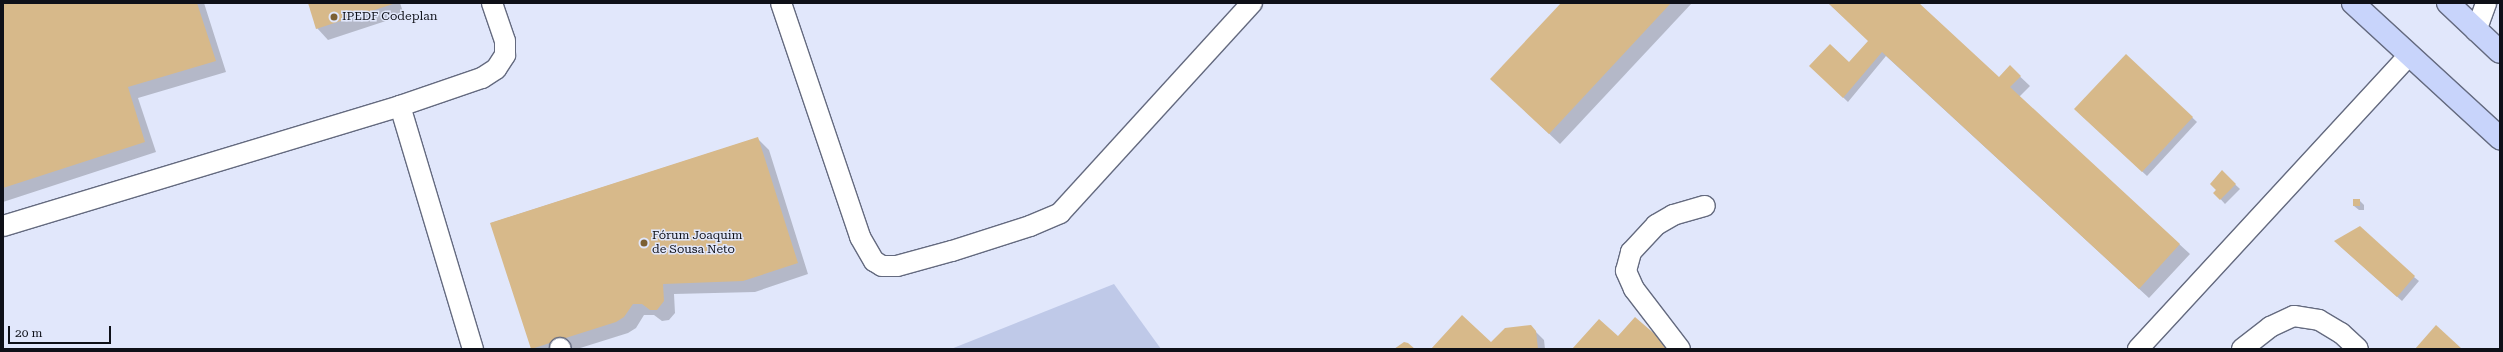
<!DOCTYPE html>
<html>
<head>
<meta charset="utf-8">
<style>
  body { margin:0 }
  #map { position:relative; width:2503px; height:352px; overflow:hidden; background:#e1e7fb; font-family:"Roboto Serif",serif }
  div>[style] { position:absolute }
  .green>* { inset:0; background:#bfc9e8 }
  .shadow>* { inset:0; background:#0003 }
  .building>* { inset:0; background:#d7b98a }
  .roads { filter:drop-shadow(1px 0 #646a7f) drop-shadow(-1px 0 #646a7f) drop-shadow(0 1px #646a7f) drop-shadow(0 -1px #646a7f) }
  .service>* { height:20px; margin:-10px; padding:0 10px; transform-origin:10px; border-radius:10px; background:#fff }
  .primary>* { height:22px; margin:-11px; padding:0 11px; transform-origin:11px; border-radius:11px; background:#c8d4fb }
  .dots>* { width:11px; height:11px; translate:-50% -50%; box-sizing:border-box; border:2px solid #e1e7fb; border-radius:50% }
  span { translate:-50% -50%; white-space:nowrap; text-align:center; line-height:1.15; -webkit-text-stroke:3px #e1e7fb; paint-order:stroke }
  .poi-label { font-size:12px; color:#0e1018 }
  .left { translate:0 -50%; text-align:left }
  .frame { position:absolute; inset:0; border:4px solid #0e1018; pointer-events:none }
  .scale { position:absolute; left:8px; top:326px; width:103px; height:18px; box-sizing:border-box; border:2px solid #0e1018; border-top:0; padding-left:5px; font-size:12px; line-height:14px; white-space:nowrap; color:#0e1018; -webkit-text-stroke:3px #e1e7fb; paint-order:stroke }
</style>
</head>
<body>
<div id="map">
  <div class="green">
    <div style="clip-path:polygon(1114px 284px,1161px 349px,951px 349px)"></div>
  </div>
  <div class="shadow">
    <div style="clip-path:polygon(3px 3px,204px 3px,226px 72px,138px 98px,156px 152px,3px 202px)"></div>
    <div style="clip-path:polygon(309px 3px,400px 3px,404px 15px,328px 40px,317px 28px)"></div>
    <div style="clip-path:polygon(1563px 3px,1692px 3px,1560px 144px,1503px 90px)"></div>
    <div style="clip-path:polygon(1828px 3px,1917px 3px,1999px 78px,2010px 67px,2030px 86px,2019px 97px,2190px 254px,2149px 298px,1886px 56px,1848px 102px,1810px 66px,1849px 63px,1870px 41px)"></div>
    <div style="clip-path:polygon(2126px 55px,2197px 122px,2147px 176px,2080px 114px)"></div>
    <div style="clip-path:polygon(757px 138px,769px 150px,808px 274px,755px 292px,674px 294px,675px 313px,669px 320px,662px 321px,654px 315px,644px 315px,636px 328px,628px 333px,577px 349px,532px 349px,491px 223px)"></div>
    <div style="clip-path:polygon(2222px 172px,2240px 189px,2225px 204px,2215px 193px)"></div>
    <div style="clip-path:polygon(2359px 200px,2364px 205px,2364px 210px,2359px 210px,2354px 206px)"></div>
    <div style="clip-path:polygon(2340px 246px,2414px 277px,2419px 281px,2402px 301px)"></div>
    <div style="clip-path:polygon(1530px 326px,1544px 340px,1545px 349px,1432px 349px,1492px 344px)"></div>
  </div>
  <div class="building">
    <div style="clip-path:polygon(3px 3px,197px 3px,216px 61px,128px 87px,145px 142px,3px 188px)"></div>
    <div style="clip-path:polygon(308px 3px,396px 3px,316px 29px)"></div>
    <div style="clip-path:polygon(1561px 3px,1671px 3px,1549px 134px,1490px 79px)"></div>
    <div style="clip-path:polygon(1828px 3px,1919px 3px,1999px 77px,2010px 65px,2021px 76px,2010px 87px,2180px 244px,2139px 289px,1882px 52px,1843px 98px,1809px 66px,1830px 44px,1849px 62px,1868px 41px)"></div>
    <div style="clip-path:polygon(2126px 54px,2193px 117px,2142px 172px,2074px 109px)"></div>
    <div style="clip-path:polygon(758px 137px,798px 263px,743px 281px,663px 284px,664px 301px,657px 310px,650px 310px,642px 304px,633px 304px,624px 317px,616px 322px,531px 349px,490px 223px)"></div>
    <div style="clip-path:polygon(2222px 170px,2236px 184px,2220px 200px,2213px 193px,2216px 190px,2210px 184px)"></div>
    <div style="clip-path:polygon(2353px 199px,2360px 199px,2360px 206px,2353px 206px)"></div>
    <div style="clip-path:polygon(2360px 226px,2415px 276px,2397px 297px,2334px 241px)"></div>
    <div style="clip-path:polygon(1462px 315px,1491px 342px,1505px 328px,1531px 325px,1536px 331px,1538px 349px,1431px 349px)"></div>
    <div style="clip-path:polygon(1635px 317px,1672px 349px,1572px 349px,1599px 319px,1618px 336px)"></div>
    <div style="clip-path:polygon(2436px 325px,2462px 349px,2415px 349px)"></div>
    <div style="clip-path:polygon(1404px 342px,1408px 343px,1415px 349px,1394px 349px)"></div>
  </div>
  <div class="roads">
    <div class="service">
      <div style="left:781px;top:3px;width:247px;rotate:71.3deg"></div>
      <div style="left:860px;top:237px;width:28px;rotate:60deg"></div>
      <div style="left:874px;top:261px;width:9px;rotate:32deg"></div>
      <div style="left:882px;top:266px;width:15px"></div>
      <div style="left:897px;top:266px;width:57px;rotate:-15.3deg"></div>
      <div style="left:952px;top:251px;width:82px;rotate:-17.8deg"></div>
      <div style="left:1030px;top:226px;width:33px;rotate:-23deg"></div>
      <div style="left:1060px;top:213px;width:285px;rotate:-47.6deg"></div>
      <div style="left:2476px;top:31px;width:30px;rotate:-70deg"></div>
      <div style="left:400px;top:106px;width:254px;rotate:73.3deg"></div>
      <div style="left:3px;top:226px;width:415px;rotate:-16.8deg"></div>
      <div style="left:400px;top:106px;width:87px;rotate:-18.9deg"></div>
      <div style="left:482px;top:78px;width:17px;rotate:-33deg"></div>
      <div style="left:496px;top:69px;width:17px;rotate:-57deg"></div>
      <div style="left:505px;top:55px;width:14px;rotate:-90deg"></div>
      <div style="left:505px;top:41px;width:40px;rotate:-108.9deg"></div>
      <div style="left:560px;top:348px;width:1px;rotate:45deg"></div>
      <div style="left:1680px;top:349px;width:76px;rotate:-127.5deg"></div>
      <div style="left:1634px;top:289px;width:20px;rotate:-114deg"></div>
      <div style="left:1626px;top:271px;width:20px;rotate:-75deg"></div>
      <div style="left:1631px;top:252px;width:37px;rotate:-47deg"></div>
      <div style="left:1656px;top:225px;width:20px;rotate:-30deg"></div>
      <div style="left:1673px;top:215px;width:33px;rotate:-16deg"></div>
      <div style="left:2138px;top:349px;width:400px;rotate:-47.3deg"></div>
      <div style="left:2242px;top:349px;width:36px;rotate:-38deg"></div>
      <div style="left:2270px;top:327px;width:26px;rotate:-25deg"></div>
      <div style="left:2294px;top:316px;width:25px;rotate:9deg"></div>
      <div style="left:2319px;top:320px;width:26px;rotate:31deg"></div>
      <div style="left:2341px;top:333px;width:23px;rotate:43deg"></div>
    </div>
    <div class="primary">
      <div style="left:2353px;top:3px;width:200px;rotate:42.6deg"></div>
      <div style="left:2448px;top:3px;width:71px;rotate:43.3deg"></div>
    </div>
  </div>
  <div class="dots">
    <div style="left:334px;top:17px;background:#7c6033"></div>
    <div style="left:644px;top:243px;background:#7c6033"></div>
  </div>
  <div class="poi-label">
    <span class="left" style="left:342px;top:17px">IPEDF Codeplan</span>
    <span class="left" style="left:652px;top:243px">Fórum Joaquim<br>de Sousa Neto</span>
  </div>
  <div class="frame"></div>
  <div class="scale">20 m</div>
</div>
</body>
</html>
